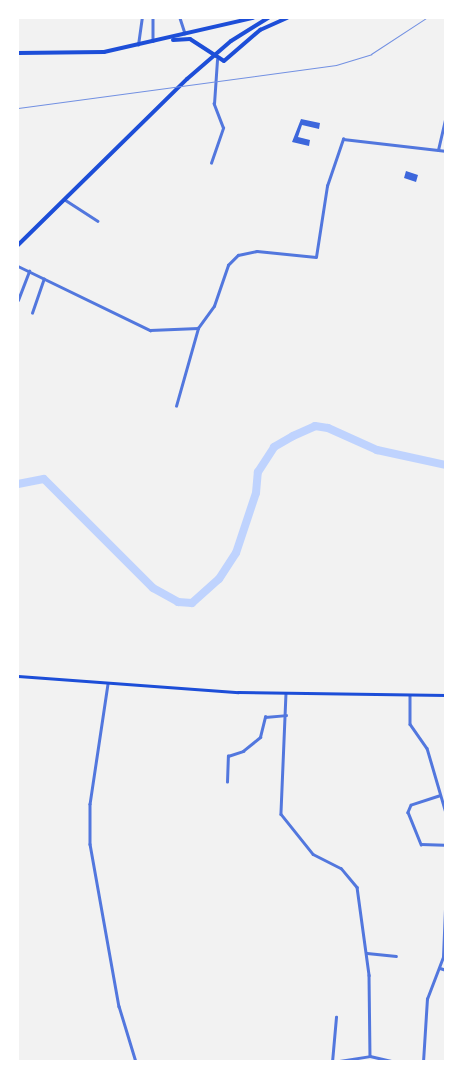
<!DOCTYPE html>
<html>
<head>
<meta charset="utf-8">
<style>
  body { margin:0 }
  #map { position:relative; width:463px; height:1079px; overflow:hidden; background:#f2f2f2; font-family:"DejaVu Sans",sans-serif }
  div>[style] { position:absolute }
  .river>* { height:8px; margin:-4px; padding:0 4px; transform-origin:4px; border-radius:4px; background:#bfd3fe }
  .building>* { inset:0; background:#3d67dc }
  .minor>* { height:2.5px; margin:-1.25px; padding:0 1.25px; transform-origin:1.25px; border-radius:1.25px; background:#5277de }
  .secondary>* { height:3px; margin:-1.5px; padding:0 1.5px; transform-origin:1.5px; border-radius:1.5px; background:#1d4ed8 }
  .trunk>* { height:4px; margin:-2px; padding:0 2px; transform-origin:2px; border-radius:2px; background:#1d4ed8 }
  .rail>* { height:1px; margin:-0.5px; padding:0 0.5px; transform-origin:0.5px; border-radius:0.5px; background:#7290e2 }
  span { translate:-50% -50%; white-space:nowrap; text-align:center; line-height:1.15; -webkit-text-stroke:4.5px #fff; paint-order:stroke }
  .frame { position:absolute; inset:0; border:19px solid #fff; pointer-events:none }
</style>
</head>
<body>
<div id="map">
  <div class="river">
    <div style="left:18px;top:484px;width:26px;rotate:-11deg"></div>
    <div style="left:44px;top:479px;width:154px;rotate:45deg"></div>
    <div style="left:153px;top:588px;width:29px;rotate:29deg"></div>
    <div style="left:178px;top:602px;width:14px;rotate:4deg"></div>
    <div style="left:192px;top:603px;width:36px;rotate:-42deg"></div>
    <div style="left:219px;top:579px;width:31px;rotate:-57deg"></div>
    <div style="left:236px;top:553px;width:63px;rotate:-71.6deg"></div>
    <div style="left:256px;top:493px;width:21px;rotate:-85deg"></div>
    <div style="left:258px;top:472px;width:30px;rotate:-57deg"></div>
    <div style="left:274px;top:447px;width:22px;rotate:-30deg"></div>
    <div style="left:293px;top:436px;width:24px;rotate:-24deg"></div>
    <div style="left:315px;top:426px;width:13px;rotate:9deg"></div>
    <div style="left:328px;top:428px;width:54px;rotate:24.2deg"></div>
    <div style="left:377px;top:450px;width:71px;rotate:12.3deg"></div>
  </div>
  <div class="building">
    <div style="clip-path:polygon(301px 119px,320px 123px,319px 129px,302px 125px,298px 137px,310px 140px,309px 146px,292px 142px)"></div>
    <div style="clip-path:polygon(406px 171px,418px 175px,416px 182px,404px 178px)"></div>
  </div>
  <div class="minor">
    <div style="left:153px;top:18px;width:23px;rotate:90deg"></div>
    <div style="left:180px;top:18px;width:16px;rotate:72deg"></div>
    <div style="left:138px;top:45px;width:27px;rotate:-82deg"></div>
    <div style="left:438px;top:150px;width:36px;rotate:-77deg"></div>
    <div style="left:211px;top:163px;width:37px;rotate:-71deg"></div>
    <div style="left:223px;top:128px;width:26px;rotate:-111deg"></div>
    <div style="left:214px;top:104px;width:44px;rotate:-86.1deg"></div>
    <div style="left:64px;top:199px;width:40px;rotate:32.9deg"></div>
    <div style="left:18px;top:266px;width:147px;rotate:25.9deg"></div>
    <div style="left:150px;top:330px;width:48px;rotate:-2.4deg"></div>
    <div style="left:198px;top:328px;width:27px;rotate:-54deg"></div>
    <div style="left:214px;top:306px;width:43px;rotate:-71.1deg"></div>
    <div style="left:228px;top:265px;width:14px;rotate:-45deg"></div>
    <div style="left:238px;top:255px;width:19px;rotate:-12deg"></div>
    <div style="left:257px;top:251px;width:59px;rotate:5.8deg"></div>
    <div style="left:316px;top:257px;width:72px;rotate:-81.2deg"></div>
    <div style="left:327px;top:186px;width:50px;rotate:-71.2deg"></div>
    <div style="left:343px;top:139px;width:104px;rotate:6.6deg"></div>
    <div style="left:18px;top:300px;width:31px;rotate:-69deg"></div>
    <div style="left:32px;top:313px;width:36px;rotate:-71deg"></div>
    <div style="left:176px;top:406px;width:81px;rotate:-74.2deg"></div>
    <div style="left:108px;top:684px;width:121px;rotate:98.5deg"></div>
    <div style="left:90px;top:804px;width:40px;rotate:90deg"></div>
    <div style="left:90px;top:844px;width:165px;rotate:79.9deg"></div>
    <div style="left:119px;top:1006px;width:59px;rotate:73.1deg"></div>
    <div style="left:286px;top:693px;width:121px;rotate:92.4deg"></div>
    <div style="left:281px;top:814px;width:51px;rotate:51.3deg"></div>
    <div style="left:313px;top:854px;width:31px;rotate:27deg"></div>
    <div style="left:341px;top:868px;width:25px;rotate:50deg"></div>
    <div style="left:357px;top:887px;width:89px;rotate:82.2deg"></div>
    <div style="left:369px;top:975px;width:81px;rotate:89.3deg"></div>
    <div style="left:410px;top:695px;width:29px;rotate:90deg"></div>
    <div style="left:410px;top:724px;width:29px;rotate:55deg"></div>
    <div style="left:427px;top:748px;width:68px;rotate:73.7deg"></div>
    <div style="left:227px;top:782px;width:26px;rotate:-88deg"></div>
    <div style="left:228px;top:756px;width:16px;rotate:-18deg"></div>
    <div style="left:243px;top:751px;width:22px;rotate:-39deg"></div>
    <div style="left:260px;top:737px;width:21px;rotate:-76deg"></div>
    <div style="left:265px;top:717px;width:21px;rotate:-5deg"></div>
    <div style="left:439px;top:796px;width:29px;rotate:162deg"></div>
    <div style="left:411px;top:805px;width:8px;rotate:113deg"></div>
    <div style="left:408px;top:812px;width:35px;rotate:68deg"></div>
    <div style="left:421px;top:844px;width:23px;rotate:2deg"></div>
    <div style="left:446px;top:841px;width:15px;rotate:90deg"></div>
    <div style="left:367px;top:953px;width:29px;rotate:6deg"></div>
    <div style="left:440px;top:968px;width:6px;rotate:18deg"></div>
    <div style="left:310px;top:1062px;width:20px"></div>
    <div style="left:332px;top:1062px;width:45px;rotate:-84.9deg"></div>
    <div style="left:333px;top:1062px;width:37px;rotate:-9deg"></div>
    <div style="left:370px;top:1056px;width:27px;rotate:13deg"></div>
    <div style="left:423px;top:1062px;width:63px;rotate:-86.4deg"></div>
    <div style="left:427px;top:999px;width:45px;rotate:-69.1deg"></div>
    <div style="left:443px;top:957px;width:72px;rotate:-87.6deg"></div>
  </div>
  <div class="secondary">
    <div style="left:18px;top:676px;width:221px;rotate:4.2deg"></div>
    <div style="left:238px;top:692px;width:208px;rotate:0.8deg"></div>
  </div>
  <div class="trunk">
    <div style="left:173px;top:40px;width:17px;rotate:-3deg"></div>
    <div style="left:190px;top:39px;width:40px;rotate:32.9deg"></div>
    <div style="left:224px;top:61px;width:48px;rotate:-40.7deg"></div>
    <div style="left:260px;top:30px;width:30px;rotate:-24deg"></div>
    <div style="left:18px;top:53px;width:86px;rotate:-0.7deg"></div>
    <div style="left:104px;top:52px;width:153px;rotate:-12.9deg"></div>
    <div style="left:18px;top:245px;width:237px;rotate:-44.5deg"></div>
    <div style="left:187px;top:79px;width:58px;rotate:-40.8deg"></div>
    <div style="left:231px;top:41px;width:44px;rotate:-31.9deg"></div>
  </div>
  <div class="rail">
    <div style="left:18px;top:108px;width:321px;rotate:-7.7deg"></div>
    <div style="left:336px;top:65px;width:37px;rotate:-17deg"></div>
    <div style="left:371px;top:54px;width:66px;rotate:-33.2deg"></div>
  </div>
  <div class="frame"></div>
</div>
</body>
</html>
